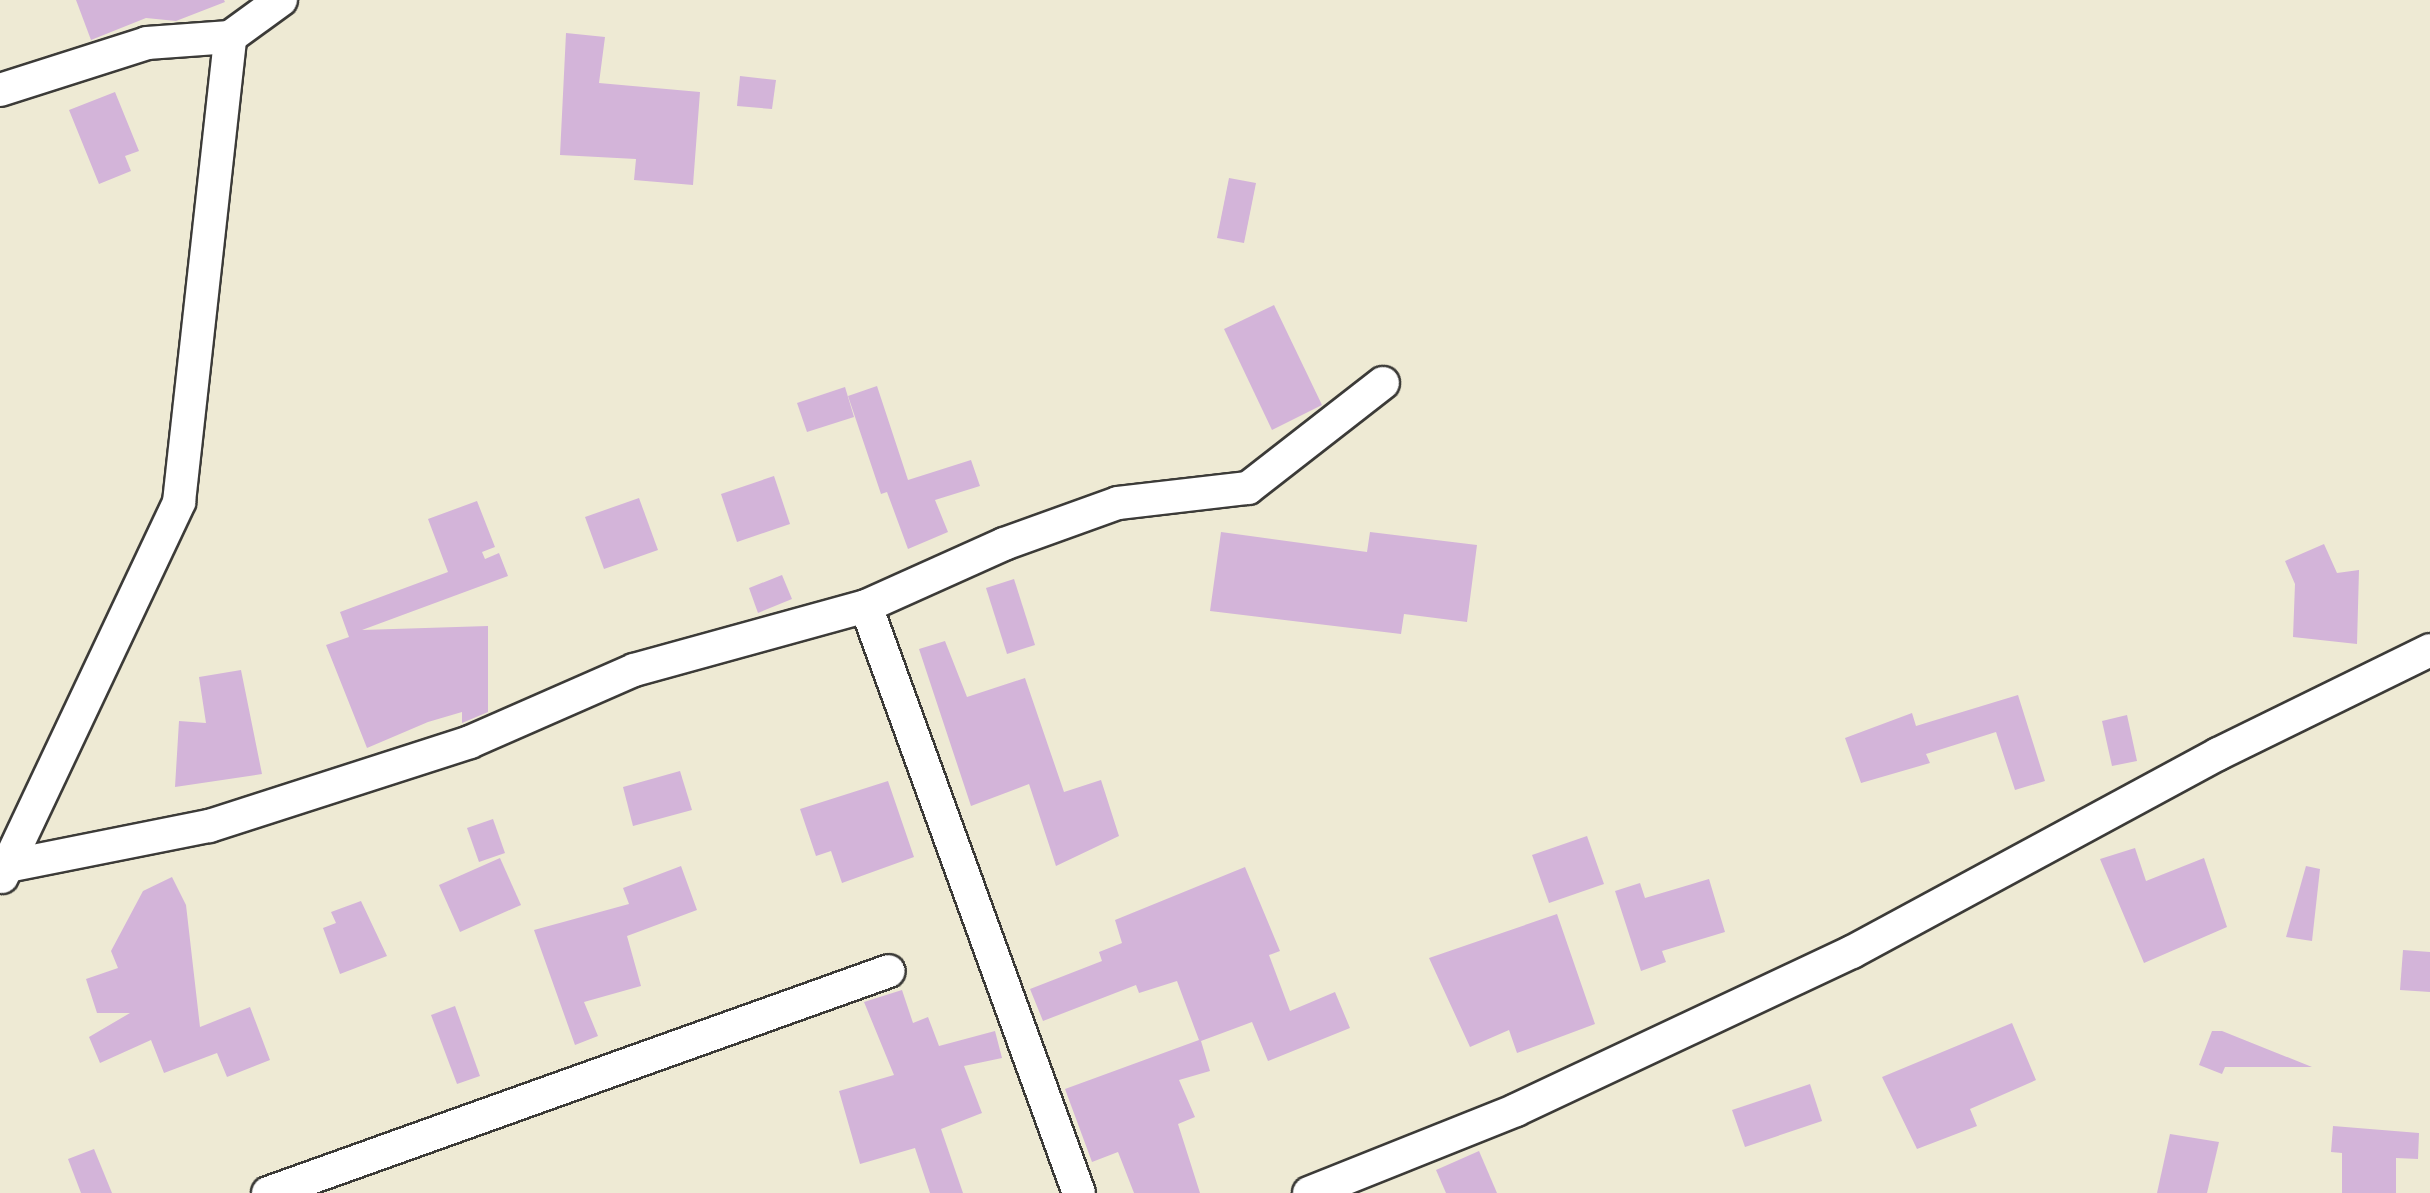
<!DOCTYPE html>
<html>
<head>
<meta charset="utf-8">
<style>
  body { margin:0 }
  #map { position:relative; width:2430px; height:1193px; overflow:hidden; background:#eeead4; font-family:Itim,sans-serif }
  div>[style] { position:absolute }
  .building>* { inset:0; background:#d3b4d9 }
  .roads { filter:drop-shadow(2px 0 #3c3b38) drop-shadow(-2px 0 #3c3b38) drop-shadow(0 2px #3c3b38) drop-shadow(0 -2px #3c3b38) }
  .minor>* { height:32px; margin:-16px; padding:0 16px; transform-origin:16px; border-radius:16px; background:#fff }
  span { translate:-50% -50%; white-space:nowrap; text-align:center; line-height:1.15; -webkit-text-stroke:10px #f6f6f2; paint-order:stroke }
</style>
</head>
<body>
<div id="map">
  <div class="building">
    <div style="clip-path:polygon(76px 0,224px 0,225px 2px,176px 21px,146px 18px,91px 40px)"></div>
    <div style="clip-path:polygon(566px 33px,605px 37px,599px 83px,700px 92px,693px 185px,634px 180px,636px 159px,560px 155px)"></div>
    <div style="clip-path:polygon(740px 76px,776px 80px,772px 109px,737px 106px)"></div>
    <div style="clip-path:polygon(115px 92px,139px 151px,125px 156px,131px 171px,99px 184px,69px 110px)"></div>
    <div style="clip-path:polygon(1229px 178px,1256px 183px,1244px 243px,1217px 238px)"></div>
    <div style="clip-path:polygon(1274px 305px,1322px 405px,1272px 430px,1224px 329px)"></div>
    <div style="clip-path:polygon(877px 386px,908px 480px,971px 460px,980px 486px,935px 500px,948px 532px,908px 549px,887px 492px,881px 494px,848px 396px)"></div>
    <div style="clip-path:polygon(845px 387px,854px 417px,807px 432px,797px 403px)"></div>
    <div style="clip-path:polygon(774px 476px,790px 524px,737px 542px,721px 494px)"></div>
    <div style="clip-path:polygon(639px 498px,658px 550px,604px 569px,585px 517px)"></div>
    <div style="clip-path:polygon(477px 501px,495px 547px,482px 552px,485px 559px,499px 553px,508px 576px,362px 630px,488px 626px,488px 712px,462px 723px,462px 712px,428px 722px,367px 748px,326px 645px,349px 637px,340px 612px,448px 572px,428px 519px)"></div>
    <div style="clip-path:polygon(1221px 532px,1367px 552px,1370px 532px,1477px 545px,1467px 622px,1404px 614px,1401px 634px,1210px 611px)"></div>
    <div style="clip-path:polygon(2324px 544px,2337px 573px,2359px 570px,2357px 644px,2293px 637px,2295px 584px,2285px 561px)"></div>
    <div style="clip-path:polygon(782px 575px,792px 599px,758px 613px,749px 588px)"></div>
    <div style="clip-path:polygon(1014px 579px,1035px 645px,1007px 654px,986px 588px)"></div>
    <div style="clip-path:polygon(945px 641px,967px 697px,1025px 678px,1064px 792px,1101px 780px,1119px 836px,1056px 866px,1029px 784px,971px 806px,919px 649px)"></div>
    <div style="clip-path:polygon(241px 670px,262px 774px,175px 787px,179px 721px,206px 723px,199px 677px)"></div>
    <div style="clip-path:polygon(2018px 695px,2045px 781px,2015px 790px,1996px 732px,1926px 754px,1930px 763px,1861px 783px,1845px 738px,1912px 713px,1916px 726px)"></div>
    <div style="clip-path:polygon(2127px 715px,2137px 761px,2112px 766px,2102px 721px)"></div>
    <div style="clip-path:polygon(680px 771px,692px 810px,633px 826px,623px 787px)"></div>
    <div style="clip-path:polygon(888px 781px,914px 857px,842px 883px,831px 851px,816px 856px,800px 809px)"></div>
    <div style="clip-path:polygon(493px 819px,505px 853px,479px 862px,467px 828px)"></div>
    <div style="clip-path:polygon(1587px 836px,1604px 884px,1549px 903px,1532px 855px)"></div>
    <div style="clip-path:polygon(2135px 848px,2146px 881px,2204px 858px,2227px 927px,2144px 963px,2100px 859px)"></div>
    <div style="clip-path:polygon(500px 858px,521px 905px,460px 932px,439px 885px)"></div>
    <div style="clip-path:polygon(681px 866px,697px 910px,627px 936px,641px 986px,584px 1002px,598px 1036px,575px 1045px,534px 930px,629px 904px,623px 888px)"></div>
    <div style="clip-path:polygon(2306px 866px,2320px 869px,2312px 941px,2286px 937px)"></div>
    <div style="clip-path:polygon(1245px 867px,1280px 951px,1269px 955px,1290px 1011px,1335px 992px,1350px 1028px,1268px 1061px,1252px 1022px,1201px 1041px,1210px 1071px,1179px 1080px,1195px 1117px,1178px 1124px,1200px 1193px,1134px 1193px,1118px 1152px,1092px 1162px,1065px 1089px,1199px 1040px,1177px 981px,1139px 993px,1136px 985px,1043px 1021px,1030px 989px,1102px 961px,1099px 952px,1122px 943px,1115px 920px)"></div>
    <div style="clip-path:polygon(172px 877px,186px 905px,200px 1027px,250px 1007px,270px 1060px,227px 1077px,217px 1053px,164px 1073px,151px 1040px,100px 1063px,89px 1037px,130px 1013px,97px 1013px,86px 979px,118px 968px,111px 951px,143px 891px)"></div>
    <div style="clip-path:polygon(1709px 879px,1725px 932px,1662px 951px,1666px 962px,1641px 971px,1615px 891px,1640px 883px,1645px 898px)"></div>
    <div style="clip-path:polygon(361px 901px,387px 956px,340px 974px,323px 928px,336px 923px,331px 912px)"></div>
    <div style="clip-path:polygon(1557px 914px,1595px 1024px,1517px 1053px,1509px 1030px,1470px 1047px,1429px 958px)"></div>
    <div style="clip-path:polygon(2403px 950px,2430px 952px,2430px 992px,2400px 990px)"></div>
    <div style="clip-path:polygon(902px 990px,913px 1023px,928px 1017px,939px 1046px,995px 1031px,1002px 1058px,964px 1066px,982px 1113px,941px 1129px,963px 1193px,930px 1193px,915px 1148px,860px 1164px,839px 1091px,894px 1075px,864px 1002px)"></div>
    <div style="clip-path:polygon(455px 1006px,480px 1076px,457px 1084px,431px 1015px)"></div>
    <div style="clip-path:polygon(2012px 1023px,2036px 1080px,1970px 1109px,1977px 1126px,1917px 1149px,1882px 1077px)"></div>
    <div style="clip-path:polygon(2212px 1031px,2222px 1031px,2312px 1067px,2225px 1067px,2222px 1074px,2199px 1065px)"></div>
    <div style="clip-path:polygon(1810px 1084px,1822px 1121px,1745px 1147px,1732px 1110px)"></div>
    <div style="clip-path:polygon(2333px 1126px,2419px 1133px,2418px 1159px,2396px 1158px,2396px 1193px,2342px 1193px,2342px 1153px,2331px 1152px)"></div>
    <div style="clip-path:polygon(2170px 1134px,2219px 1142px,2207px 1193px,2157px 1193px)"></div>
    <div style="clip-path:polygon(94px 1149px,112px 1193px,81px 1193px,68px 1159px)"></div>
    <div style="clip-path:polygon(1479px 1151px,1497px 1193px,1446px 1193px,1436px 1170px)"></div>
  </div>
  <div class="roads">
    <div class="minor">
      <div style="left:0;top:90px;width:154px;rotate:-17.7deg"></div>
      <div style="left:147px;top:43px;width:83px;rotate:-4.1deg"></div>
      <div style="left:866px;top:606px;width:624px;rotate:70.06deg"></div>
      <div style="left:8px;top:866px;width:205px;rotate:-11.3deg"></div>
      <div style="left:209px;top:826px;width:274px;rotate:-17.8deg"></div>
      <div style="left:470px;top:742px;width:179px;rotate:-23.7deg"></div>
      <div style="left:634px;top:670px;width:241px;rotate:-15.4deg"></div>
      <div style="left:866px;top:606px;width:151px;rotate:-24.2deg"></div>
      <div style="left:1004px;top:544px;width:121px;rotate:-19.8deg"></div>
      <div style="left:1118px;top:503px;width:131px;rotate:-6.6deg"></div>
      <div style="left:1248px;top:488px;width:171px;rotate:-37.9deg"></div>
      <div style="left:2px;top:877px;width:415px;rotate:-64.7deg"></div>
      <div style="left:179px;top:502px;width:468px;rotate:-83.7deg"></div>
      <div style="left:230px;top:37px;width:63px;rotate:-36deg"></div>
      <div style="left:268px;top:1193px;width:659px;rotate:-19.67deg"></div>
      <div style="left:1309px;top:1193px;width:223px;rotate:-21.8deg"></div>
      <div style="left:1516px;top:1110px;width:371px;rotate:-25.2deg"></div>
      <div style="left:1852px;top:952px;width:416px;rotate:-28.4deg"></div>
      <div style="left:2218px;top:754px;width:236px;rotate:-26.1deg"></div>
    </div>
  </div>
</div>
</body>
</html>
